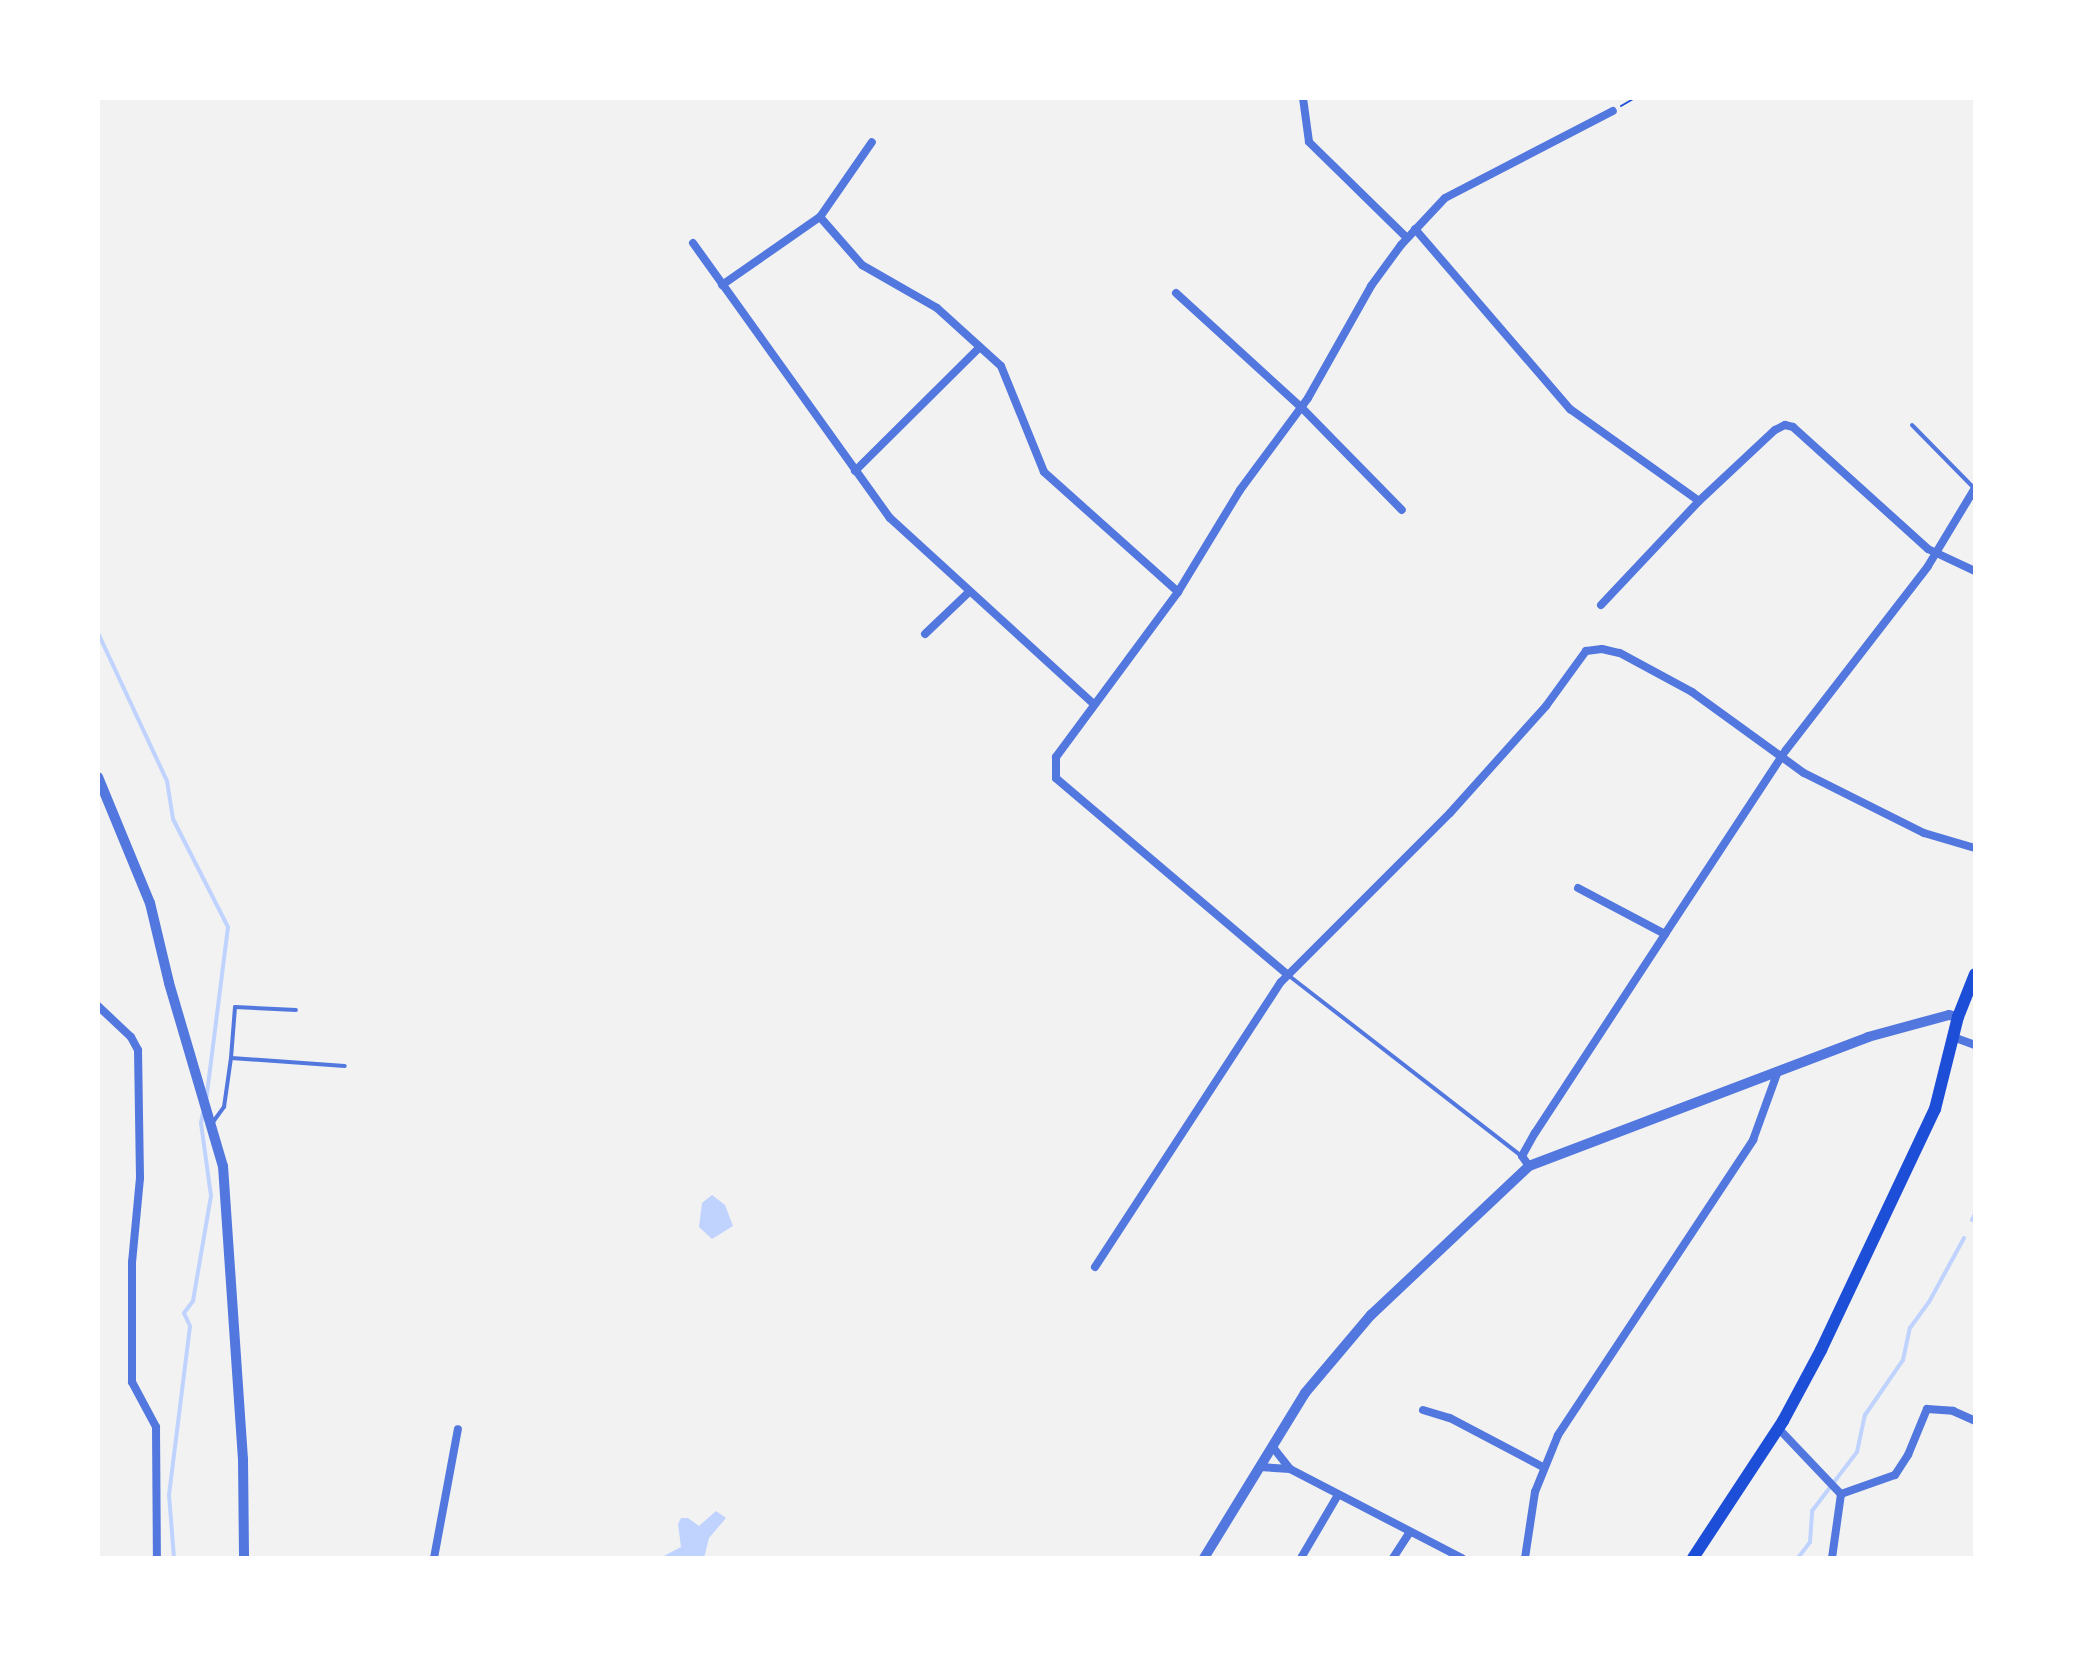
<!DOCTYPE html>
<html>
<head>
<meta charset="utf-8">
<style>
  body { margin:0 }
  #map { position:relative; width:2073px; height:1656px; overflow:hidden; background:#f2f2f2; font-family:"PT Sans",sans-serif }
  div>[style] { position:absolute }
  .water>* { inset:0; background:#bfd3fe }
  .stream>* { height:4px; margin:-2px; padding:0 2px; transform-origin:2px; border-radius:2px; background:#bfd3fe }
  .path>* { height:2px; margin:-1px; padding:0 1px; transform-origin:1px; border-radius:1px; background:#1d4ed8 }
  .service>* { height:4px; margin:-2px; padding:0 2px; transform-origin:2px; border-radius:2px; background:#5277de }
  .minor>* { height:8px; margin:-4px; padding:0 4px; transform-origin:4px; border-radius:4px; background:#5277de }
  .tertiary>* { height:10px; margin:-5px; padding:0 5px; transform-origin:5px; border-radius:5px; background:#5277de }
  .secondary>* { height:12px; margin:-6px; padding:0 6px; transform-origin:6px; border-radius:6px; background:#1d4ed8 }
  span { translate:-50% -50%; white-space:nowrap; text-align:center; line-height:1.15; -webkit-text-stroke:8px #fff; paint-order:stroke }
  .frame { position:absolute; inset:0; border:100px solid #fff; pointer-events:none }
</style>
</head>
<body>
<div id="map">
  <div class="water">
    <div style="clip-path:polygon(712px 1195px,725px 1205px,733px 1226px,712px 1239px,699px 1227px,702px 1203px)"></div>
    <div style="clip-path:polygon(716px 1511px,726px 1518px,709px 1538px,704px 1558px,660px 1558px,681px 1547px,678px 1524px,681px 1518px,688px 1518px,699px 1526px)"></div>
  </div>
  <div class="stream">
    <div style="left:98px;top:633px;width:163px;rotate:65deg"></div>
    <div style="left:167px;top:781px;width:38px;rotate:81deg"></div>
    <div style="left:173px;top:819px;width:121px;rotate:63deg"></div>
    <div style="left:228px;top:927px;width:174px;rotate:97.2deg"></div>
    <div style="left:1972px;top:1220px;width:7px;rotate:-63deg"></div>
    <div style="left:174px;top:1558px;width:63px;rotate:-94.5deg"></div>
    <div style="left:169px;top:1495px;width:170px;rotate:-82.9deg"></div>
    <div style="left:190px;top:1326px;width:14px;rotate:-115deg"></div>
    <div style="left:184px;top:1313px;width:15px;rotate:-53deg"></div>
    <div style="left:193px;top:1301px;width:107px;rotate:-80.3deg"></div>
    <div style="left:211px;top:1196px;width:74px;rotate:-97.8deg"></div>
    <div style="left:201px;top:1123px;width:10px;rotate:-79deg"></div>
    <div style="left:1798px;top:1558px;width:20px;rotate:-53deg"></div>
    <div style="left:1810px;top:1542px;width:31px;rotate:-86deg"></div>
    <div style="left:1812px;top:1511px;width:74px;rotate:-52.7deg"></div>
    <div style="left:1857px;top:1452px;width:38px;rotate:-78deg"></div>
    <div style="left:1865px;top:1415px;width:67px;rotate:-55.4deg"></div>
    <div style="left:1903px;top:1360px;width:33px;rotate:-78deg"></div>
    <div style="left:1910px;top:1328px;width:32px;rotate:-54deg"></div>
    <div style="left:1929px;top:1302px;width:73px;rotate:-61.3deg"></div>
  </div>
  <div class="path">
    <div style="left:1621px;top:106px;width:16px;rotate:-30deg"></div>
  </div>
  <div class="service">
    <div style="left:1912px;top:425px;width:88px;rotate:45.5deg"></div>
    <div style="left:1288px;top:975px;width:294px;rotate:37.8deg"></div>
    <div style="left:231px;top:1058px;width:51px;rotate:-85.5deg"></div>
    <div style="left:235px;top:1007px;width:61px;rotate:2.8deg"></div>
    <div style="left:213px;top:1122px;width:19px;rotate:-54deg"></div>
    <div style="left:224px;top:1107px;width:49px;rotate:-81.9deg"></div>
    <div style="left:231px;top:1058px;width:114px;rotate:4deg"></div>
  </div>
  <div class="minor">
    <div style="left:1303px;top:98px;width:44px;rotate:82.2deg"></div>
    <div style="left:1309px;top:142px;width:137px;rotate:44.4deg"></div>
    <div style="left:820px;top:217px;width:64px;rotate:48.8deg"></div>
    <div style="left:862px;top:265px;width:86px;rotate:29.8deg"></div>
    <div style="left:937px;top:308px;width:86px;rotate:42.2deg"></div>
    <div style="left:1001px;top:366px;width:114px;rotate:67.9deg"></div>
    <div style="left:1044px;top:472px;width:180px;rotate:41.8deg"></div>
    <div style="left:1415px;top:229px;width:238px;rotate:49.3deg"></div>
    <div style="left:1570px;top:409px;width:158px;rotate:35.5deg"></div>
    <div style="left:693px;top:243px;width:338px;rotate:54.4deg"></div>
    <div style="left:890px;top:518px;width:276px;rotate:42.4deg"></div>
    <div style="left:722px;top:285px;width:119px;rotate:-34.8deg"></div>
    <div style="left:820px;top:217px;width:91px;rotate:-55.3deg"></div>
    <div style="left:1176px;top:293px;width:169px;rotate:42.4deg"></div>
    <div style="left:1301px;top:407px;width:144px;rotate:45.6deg"></div>
    <div style="left:855px;top:471px;width:176px;rotate:-44.8deg"></div>
    <div style="left:1601px;top:605px;width:143px;rotate:-46.7deg"></div>
    <div style="left:1699px;top:501px;width:104px;rotate:-43.1deg"></div>
    <div style="left:1775px;top:430px;width:11px;rotate:-27deg"></div>
    <div style="left:1785px;top:425px;width:8px;rotate:14deg"></div>
    <div style="left:1793px;top:427px;width:182px;rotate:42.1deg"></div>
    <div style="left:1928px;top:549px;width:52px;rotate:25.1deg"></div>
    <div style="left:925px;top:634px;width:61px;rotate:-43.7deg"></div>
    <div style="left:1578px;top:888px;width:98px;rotate:27.9deg"></div>
    <div style="left:1288px;top:975px;width:304px;rotate:-139.7deg"></div>
    <div style="left:1056px;top:778px;width:21px;rotate:-90deg"></div>
    <div style="left:1056px;top:757px;width:205px;rotate:-53.5deg"></div>
    <div style="left:1178px;top:592px;width:119px;rotate:-58.7deg"></div>
    <div style="left:1240px;top:490px;width:114px;rotate:-53.5deg"></div>
    <div style="left:1308px;top:398px;width:129px;rotate:-60.6deg"></div>
    <div style="left:1371px;top:286px;width:51px;rotate:-53.8deg"></div>
    <div style="left:1401px;top:245px;width:64px;rotate:-46.9deg"></div>
    <div style="left:1445px;top:198px;width:189px;rotate:-27.4deg"></div>
    <div style="left:98px;top:1006px;width:45px;rotate:43.2deg"></div>
    <div style="left:131px;top:1037px;width:15px;rotate:62deg"></div>
    <div style="left:138px;top:1050px;width:128px;rotate:89.1deg"></div>
    <div style="left:140px;top:1178px;width:84px;rotate:95.4deg"></div>
    <div style="left:132px;top:1262px;width:120px;rotate:90deg"></div>
    <div style="left:132px;top:1382px;width:51px;rotate:61.9deg"></div>
    <div style="left:156px;top:1427px;width:131px;rotate:89.6deg"></div>
    <div style="left:1953px;top:1037px;width:23px;rotate:20deg"></div>
    <div style="left:1529px;top:1166px;width:12px;rotate:-125deg"></div>
    <div style="left:1522px;top:1156px;width:26px;rotate:-61deg"></div>
    <div style="left:1535px;top:1133px;width:238px;rotate:-56.8deg"></div>
    <div style="left:1665px;top:934px;width:220px;rotate:-56.7deg"></div>
    <div style="left:1786px;top:750px;width:232px;rotate:-52.3deg"></div>
    <div style="left:1928px;top:566px;width:91px;rotate:-58.9deg"></div>
    <div style="left:1095px;top:1267px;width:340px;rotate:-56.9deg"></div>
    <div style="left:1281px;top:982px;width:239px;rotate:-45deg"></div>
    <div style="left:1450px;top:813px;width:144px;rotate:-48.1deg"></div>
    <div style="left:1546px;top:706px;width:68px;rotate:-54deg"></div>
    <div style="left:1586px;top:651px;width:16px;rotate:-7deg"></div>
    <div style="left:1602px;top:649px;width:18px;rotate:13deg"></div>
    <div style="left:1620px;top:653px;width:82px;rotate:28.4deg"></div>
    <div style="left:1692px;top:692px;width:138px;rotate:35.9deg"></div>
    <div style="left:1804px;top:773px;width:134px;rotate:26.6deg"></div>
    <div style="left:1924px;top:833px;width:53px;rotate:16.4deg"></div>
    <div style="left:1423px;top:1410px;width:28px;rotate:17deg"></div>
    <div style="left:1450px;top:1418px;width:105px;rotate:27.8deg"></div>
    <div style="left:1779px;top:1429px;width:90px;rotate:46.4deg"></div>
    <div style="left:1841px;top:1494px;width:65px;rotate:98deg"></div>
    <div style="left:1260px;top:1467px;width:30px;rotate:4deg"></div>
    <div style="left:1290px;top:1469px;width:29px;rotate:-128deg"></div>
    <div style="left:1290px;top:1469px;width:194px;rotate:27.4deg"></div>
    <div style="left:1841px;top:1494px;width:57px;rotate:-19.4deg"></div>
    <div style="left:1895px;top:1475px;width:24px;rotate:-57deg"></div>
    <div style="left:1908px;top:1455px;width:50px;rotate:-67.6deg"></div>
    <div style="left:1927px;top:1409px;width:26px;rotate:4deg"></div>
    <div style="left:1953px;top:1411px;width:24px;rotate:24deg"></div>
    <div style="left:434px;top:1558px;width:131px;rotate:-79.5deg"></div>
    <div style="left:1301px;top:1558px;width:73px;rotate:-59.6deg"></div>
    <div style="left:1393px;top:1558px;width:31px;rotate:-57deg"></div>
    <div style="left:1525px;top:1558px;width:67px;rotate:-81.4deg"></div>
    <div style="left:1535px;top:1492px;width:61px;rotate:-68deg"></div>
    <div style="left:1558px;top:1435px;width:354px;rotate:-56.5deg"></div>
    <div style="left:1753px;top:1140px;width:73px;rotate:-70.1deg"></div>
  </div>
  <div class="tertiary">
    <div style="left:98px;top:777px;width:136px;rotate:67.6deg"></div>
    <div style="left:150px;top:903px;width:82px;rotate:76.6deg"></div>
    <div style="left:169px;top:983px;width:191px;rotate:73.6deg"></div>
    <div style="left:223px;top:1166px;width:294px;rotate:86.1deg"></div>
    <div style="left:243px;top:1459px;width:99px;rotate:89.4deg"></div>
    <div style="left:1204px;top:1558px;width:193px;rotate:-58.5deg"></div>
    <div style="left:1305px;top:1393px;width:102px;rotate:-49.8deg"></div>
    <div style="left:1371px;top:1315px;width:217px;rotate:-43.3deg"></div>
    <div style="left:1529px;top:1166px;width:363px;rotate:-20.8deg"></div>
    <div style="left:1868px;top:1037px;width:84px;rotate:-15.2deg"></div>
    <div style="left:1949px;top:1015px;width:9px;rotate:13deg"></div>
  </div>
  <div class="secondary">
    <div style="left:1693px;top:1558px;width:164px;rotate:-56.7deg"></div>
    <div style="left:1783px;top:1421px;width:81px;rotate:-61.8deg"></div>
    <div style="left:1821px;top:1350px;width:267px;rotate:-64.7deg"></div>
    <div style="left:1935px;top:1109px;width:95px;rotate:-76deg"></div>
    <div style="left:1958px;top:1017px;width:46px;rotate:-68.4deg"></div>
  </div>
  <div class="frame"></div>
</div>
</body>
</html>
